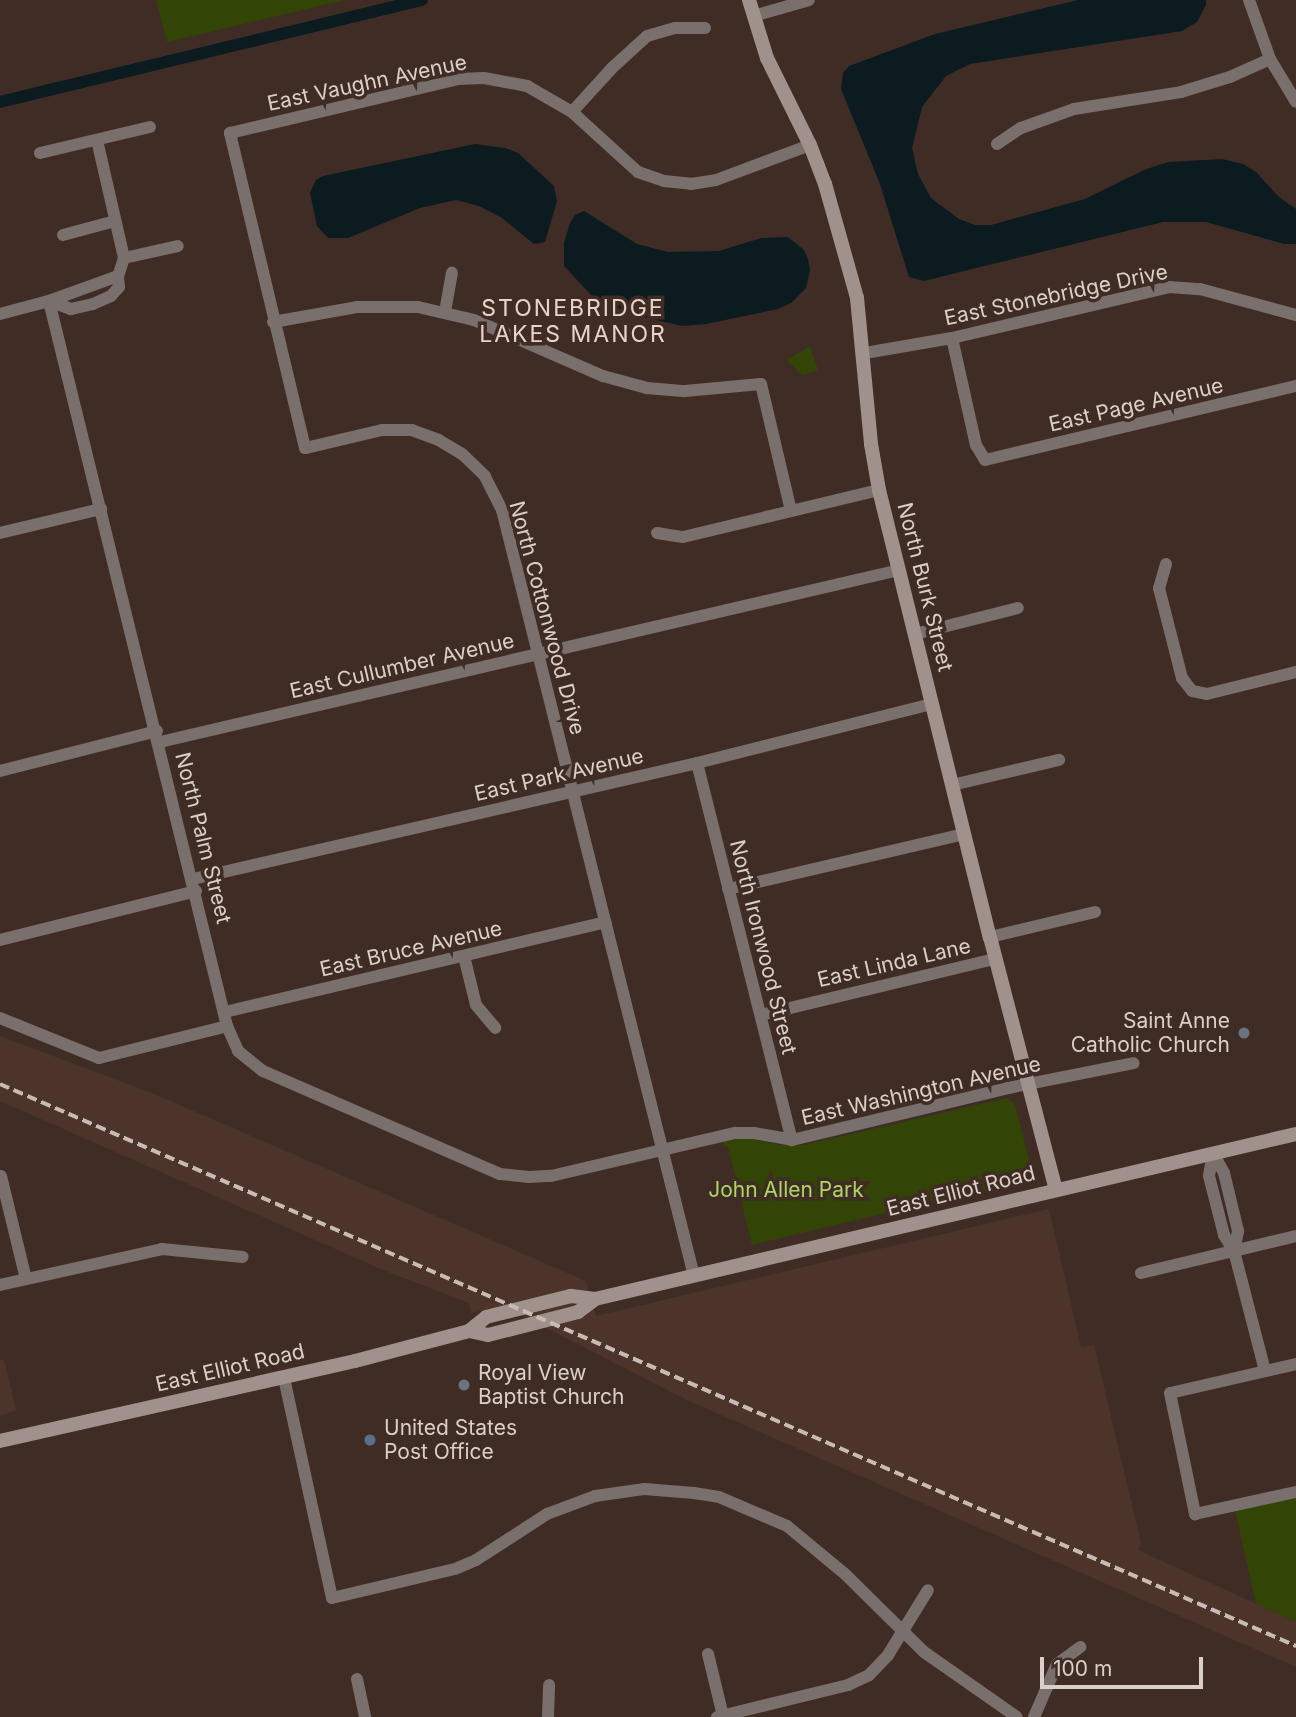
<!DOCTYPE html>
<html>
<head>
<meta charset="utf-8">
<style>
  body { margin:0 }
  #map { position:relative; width:1296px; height:1717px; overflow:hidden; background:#3f2c25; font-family:Inter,sans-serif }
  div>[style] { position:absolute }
  .built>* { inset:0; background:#4d342a }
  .green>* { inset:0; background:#334407 }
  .water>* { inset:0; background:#0b1b20 }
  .canal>* { height:12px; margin:-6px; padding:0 6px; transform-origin:6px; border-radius:6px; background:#0b1b20 }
  .street>* { height:12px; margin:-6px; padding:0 6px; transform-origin:6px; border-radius:6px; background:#796f6c }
  .secondary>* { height:14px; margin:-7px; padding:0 7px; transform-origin:7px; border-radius:7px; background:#a1918d }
  .rail>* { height:3.5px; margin-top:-1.75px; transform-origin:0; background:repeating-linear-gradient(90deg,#c8bbb6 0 10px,transparent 0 15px) }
  .dots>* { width:19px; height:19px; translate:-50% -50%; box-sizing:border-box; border:4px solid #3f2c25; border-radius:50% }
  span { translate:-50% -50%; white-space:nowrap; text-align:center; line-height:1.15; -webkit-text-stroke:7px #3f2c25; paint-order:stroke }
  .street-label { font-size:21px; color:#dbcfca }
  .poi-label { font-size:21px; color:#dbcfca }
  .right { translate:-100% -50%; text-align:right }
  .left { translate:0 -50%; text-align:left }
  .park-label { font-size:21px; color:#aed663 }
  .neighbourhood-label { font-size:23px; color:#ebd2c9; letter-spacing:2px }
  .scale { position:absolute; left:1040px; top:1657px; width:163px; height:32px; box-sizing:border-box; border:4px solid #dbcfca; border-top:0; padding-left:9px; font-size:21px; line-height:24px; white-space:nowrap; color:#dbcfca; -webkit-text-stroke:5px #3f2c25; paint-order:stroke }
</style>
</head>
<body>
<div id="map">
  <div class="built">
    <div style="clip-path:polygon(0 1036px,152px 1093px,586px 1281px,596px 1316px,1049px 1209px,1081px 1347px,1094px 1345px,1141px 1543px,1138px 1550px,1296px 1622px,1296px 1667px,687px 1400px,503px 1306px,471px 1313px,469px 1303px,383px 1270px,0 1101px)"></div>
    <div style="clip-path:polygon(4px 1359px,16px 1410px,0 1416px,0 1360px)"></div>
  </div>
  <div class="green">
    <div style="clip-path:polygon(156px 0,345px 0,167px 42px)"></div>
    <div style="clip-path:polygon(810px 346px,818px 370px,802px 375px,787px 360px)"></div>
    <div style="clip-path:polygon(1007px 1098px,1015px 1105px,1030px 1163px,1028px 1175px,1024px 1180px,752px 1245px,728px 1147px,724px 1147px,722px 1139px,752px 1138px,780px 1145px,803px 1145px)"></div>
    <div style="clip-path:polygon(1296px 1492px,1296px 1622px,1256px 1604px,1234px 1506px)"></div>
  </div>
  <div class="water">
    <div style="clip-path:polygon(1078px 0,1206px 0,1206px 5px,1197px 22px,1182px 31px,970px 64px,946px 76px,922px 107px,912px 148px,918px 174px,931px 198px,959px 219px,975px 225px,991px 225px,1085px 199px,1144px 170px,1168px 162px,1222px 159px,1243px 164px,1256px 172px,1279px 197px,1296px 209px,1296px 244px,1284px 244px,1206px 222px,1163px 222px,924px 281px,909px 277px,880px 184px,841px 89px,843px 73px,849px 66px,935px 34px)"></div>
    <div style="clip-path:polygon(475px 144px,505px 148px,518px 153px,554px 186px,557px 201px,545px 242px,534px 244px,502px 218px,479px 206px,456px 200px,420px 208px,348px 238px,328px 238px,317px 226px,310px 193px,316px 180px,323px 176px)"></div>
    <div style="clip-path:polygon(584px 211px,637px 244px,668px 252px,719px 251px,761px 238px,788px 237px,804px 250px,808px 259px,810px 270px,806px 288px,791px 303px,778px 309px,706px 324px,682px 326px,630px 314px,591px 295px,564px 266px,564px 243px,570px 223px,575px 215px)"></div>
  </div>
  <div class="canal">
    <div style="left:0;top:102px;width:434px;rotate:-13.6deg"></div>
  </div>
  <div class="street">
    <div style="left:1249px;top:0;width:63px;rotate:70.4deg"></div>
    <div style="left:1270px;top:59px;width:50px;rotate:58.8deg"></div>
    <div style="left:753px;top:16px;width:58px;rotate:-15.9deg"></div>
    <div style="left:572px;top:112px;width:59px;rotate:-47.7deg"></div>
    <div style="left:612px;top:68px;width:47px;rotate:-42.4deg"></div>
    <div style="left:647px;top:36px;width:29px;rotate:-16deg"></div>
    <div style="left:675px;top:28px;width:30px"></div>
    <div style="left:97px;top:140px;width:121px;rotate:77.1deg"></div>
    <div style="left:124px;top:258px;width:19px;rotate:108deg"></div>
    <div style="left:118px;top:276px;width:11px;rotate:85deg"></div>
    <div style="left:119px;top:287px;width:12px;rotate:132deg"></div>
    <div style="left:111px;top:296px;width:20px;rotate:156deg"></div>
    <div style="left:93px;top:304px;width:23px;rotate:167deg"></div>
    <div style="left:71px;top:309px;width:23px;rotate:-160deg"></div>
    <div style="left:49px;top:301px;width:73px;rotate:-19.9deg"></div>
    <div style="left:997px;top:144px;width:29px;rotate:-34deg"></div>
    <div style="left:1021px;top:128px;width:56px;rotate:-19.7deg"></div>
    <div style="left:1074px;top:109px;width:108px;rotate:-9deg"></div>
    <div style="left:1181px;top:92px;width:51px;rotate:-17deg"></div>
    <div style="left:1230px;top:77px;width:44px;rotate:-24.2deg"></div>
    <div style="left:40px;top:153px;width:113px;rotate:-13.3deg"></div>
    <div style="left:63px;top:235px;width:54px;rotate:-15.1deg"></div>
    <div style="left:124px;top:258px;width:55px;rotate:-12.5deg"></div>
    <div style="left:445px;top:312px;width:40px;rotate:-80deg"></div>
    <div style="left:0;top:314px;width:51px;rotate:-14.9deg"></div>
    <div style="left:49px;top:301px;width:747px;rotate:76.21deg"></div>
    <div style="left:227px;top:1026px;width:27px;rotate:66deg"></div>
    <div style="left:238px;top:1051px;width:32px;rotate:39deg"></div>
    <div style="left:263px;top:1071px;width:258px;rotate:23.5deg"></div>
    <div style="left:500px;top:1174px;width:29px;rotate:6deg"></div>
    <div style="left:529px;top:1177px;width:22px;rotate:-3deg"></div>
    <div style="left:551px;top:1176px;width:189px;rotate:-13.2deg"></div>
    <div style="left:735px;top:1133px;width:19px"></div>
    <div style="left:754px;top:1133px;width:39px;rotate:10deg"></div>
    <div style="left:792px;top:1140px;width:222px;rotate:-13.5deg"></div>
    <div style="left:1008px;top:1088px;width:128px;rotate:-11.2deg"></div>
    <div style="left:273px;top:322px;width:85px;rotate:-10.1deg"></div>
    <div style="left:357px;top:307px;width:61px"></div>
    <div style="left:418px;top:307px;width:57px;rotate:13.1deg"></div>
    <div style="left:474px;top:320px;width:141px;rotate:23.5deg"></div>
    <div style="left:603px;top:376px;width:46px;rotate:15.3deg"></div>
    <div style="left:647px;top:388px;width:38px;rotate:5deg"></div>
    <div style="left:685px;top:391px;width:76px;rotate:-5.3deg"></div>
    <div style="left:761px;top:384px;width:130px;rotate:76.7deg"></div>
    <div style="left:952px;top:338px;width:110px;rotate:77.4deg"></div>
    <div style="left:976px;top:445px;width:17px;rotate:59deg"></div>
    <div style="left:985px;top:460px;width:320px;rotate:-13.4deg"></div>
    <div style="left:865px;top:353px;width:88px;rotate:-9.8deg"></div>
    <div style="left:952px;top:338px;width:223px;rotate:-13.2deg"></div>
    <div style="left:1169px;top:287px;width:31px;rotate:4deg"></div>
    <div style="left:1200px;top:289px;width:99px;rotate:15.2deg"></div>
    <div style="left:0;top:533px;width:104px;rotate:-13.4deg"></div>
    <div style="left:657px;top:533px;width:26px;rotate:9deg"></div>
    <div style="left:683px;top:537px;width:202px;rotate:-13.5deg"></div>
    <div style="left:1166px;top:564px;width:25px;rotate:106deg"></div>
    <div style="left:1159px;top:588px;width:93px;rotate:75.7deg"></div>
    <div style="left:1182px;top:678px;width:16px;rotate:52deg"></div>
    <div style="left:1192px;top:691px;width:15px;rotate:11deg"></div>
    <div style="left:1207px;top:694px;width:92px;rotate:-13.9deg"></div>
    <div style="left:915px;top:634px;width:106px;rotate:-14.2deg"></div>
    <div style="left:160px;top:742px;width:759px;rotate:-13.1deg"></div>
    <div style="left:697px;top:763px;width:389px;rotate:75.9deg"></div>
    <div style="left:0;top:771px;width:162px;rotate:-14.3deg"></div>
    <div style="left:952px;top:785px;width:110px;rotate:-13.2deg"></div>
    <div style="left:193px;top:879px;width:517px;rotate:-12.96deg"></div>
    <div style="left:697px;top:763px;width:242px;rotate:-14.1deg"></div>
    <div style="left:728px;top:889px;width:242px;rotate:-13.1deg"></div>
    <div style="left:990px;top:937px;width:108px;rotate:-13.4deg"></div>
    <div style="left:0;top:940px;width:202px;rotate:-14deg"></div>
    <div style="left:464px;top:956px;width:50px;rotate:76.2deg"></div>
    <div style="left:476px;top:1005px;width:30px;rotate:50deg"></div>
    <div style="left:225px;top:1012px;width:391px;rotate:-13.3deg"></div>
    <div style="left:761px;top:1015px;width:241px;rotate:-13.5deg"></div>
    <div style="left:0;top:1018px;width:107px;rotate:22deg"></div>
    <div style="left:99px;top:1058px;width:132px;rotate:-14deg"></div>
    <div style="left:1213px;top:1153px;width:23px;rotate:100deg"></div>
    <div style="left:1209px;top:1176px;width:61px;rotate:75.7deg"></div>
    <div style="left:1224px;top:1235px;width:19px;rotate:58deg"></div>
    <div style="left:1234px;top:1251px;width:124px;rotate:75.5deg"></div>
    <div style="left:1213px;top:1153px;width:23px;rotate:61deg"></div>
    <div style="left:1224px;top:1173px;width:60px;rotate:76.4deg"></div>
    <div style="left:1238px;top:1231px;width:20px;rotate:101deg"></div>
    <div style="left:1px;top:1176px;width:106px;rotate:76.4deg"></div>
    <div style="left:1141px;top:1273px;width:159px;rotate:-13.4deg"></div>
    <div style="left:694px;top:1276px;width:790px;rotate:-104.07deg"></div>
    <div style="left:502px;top:510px;width:38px;rotate:-117deg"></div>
    <div style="left:485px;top:476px;width:32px;rotate:-136deg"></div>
    <div style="left:462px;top:454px;width:27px;rotate:-149deg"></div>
    <div style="left:439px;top:440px;width:29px;rotate:-160deg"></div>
    <div style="left:412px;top:430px;width:30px;rotate:180deg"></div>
    <div style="left:382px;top:430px;width:79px;rotate:166.8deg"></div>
    <div style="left:305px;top:448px;width:324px;rotate:-103.4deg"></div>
    <div style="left:230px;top:133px;width:234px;rotate:-13.3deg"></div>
    <div style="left:458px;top:79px;width:26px;rotate:-2deg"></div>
    <div style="left:484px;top:78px;width:44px;rotate:10.5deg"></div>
    <div style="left:527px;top:86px;width:52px;rotate:30deg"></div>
    <div style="left:572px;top:112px;width:89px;rotate:42.3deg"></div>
    <div style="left:638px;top:172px;width:28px;rotate:19deg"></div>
    <div style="left:664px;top:181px;width:27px;rotate:6deg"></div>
    <div style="left:691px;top:184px;width:25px;rotate:-9deg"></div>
    <div style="left:716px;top:180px;width:100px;rotate:-20.4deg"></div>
    <div style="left:0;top:1285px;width:166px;rotate:-12.5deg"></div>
    <div style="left:162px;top:1249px;width:81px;rotate:5.6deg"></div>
    <div style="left:1296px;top:1364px;width:129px;rotate:167deg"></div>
    <div style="left:1170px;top:1393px;width:124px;rotate:78.3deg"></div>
    <div style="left:1195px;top:1514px;width:103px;rotate:-12.3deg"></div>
    <div style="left:284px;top:1378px;width:225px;rotate:77.7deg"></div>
    <div style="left:332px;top:1598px;width:126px;rotate:-13.3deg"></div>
    <div style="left:455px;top:1569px;width:23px;rotate:-23deg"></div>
    <div style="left:476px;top:1560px;width:85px;rotate:-32.9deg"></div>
    <div style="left:547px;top:1514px;width:51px;rotate:-20.6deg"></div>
    <div style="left:595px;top:1496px;width:49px;rotate:-8.1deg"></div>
    <div style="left:644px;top:1489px;width:50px;rotate:4.6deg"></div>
    <div style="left:694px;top:1493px;width:25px;rotate:9deg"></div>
    <div style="left:719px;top:1497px;width:74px;rotate:23.1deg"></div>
    <div style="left:787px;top:1526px;width:75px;rotate:39.6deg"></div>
    <div style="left:845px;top:1574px;width:111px;rotate:44.6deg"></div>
    <div style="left:924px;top:1652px;width:113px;rotate:35deg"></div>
    <div style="left:708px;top:1654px;width:64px;rotate:76.4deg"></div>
    <div style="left:357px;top:1679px;width:39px;rotate:78deg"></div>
    <div style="left:548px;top:1717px;width:32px;rotate:-88deg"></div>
    <div style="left:717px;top:1717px;width:135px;rotate:-13.7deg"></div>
    <div style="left:848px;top:1685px;width:23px;rotate:-25deg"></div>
    <div style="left:869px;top:1675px;width:28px;rotate:-46deg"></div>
    <div style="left:888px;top:1655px;width:76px;rotate:-58.4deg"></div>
    <div style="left:1034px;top:1717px;width:58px;rotate:-66.5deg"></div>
    <div style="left:1057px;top:1664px;width:29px;rotate:-36deg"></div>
  </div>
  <div class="secondary">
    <div style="left:749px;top:0;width:61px;rotate:72.8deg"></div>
    <div style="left:767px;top:58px;width:97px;rotate:63.7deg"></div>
    <div style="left:810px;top:145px;width:42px;rotate:69deg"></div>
    <div style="left:825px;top:184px;width:118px;rotate:74.3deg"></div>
    <div style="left:857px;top:298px;width:147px;rotate:84.5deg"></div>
    <div style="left:871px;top:444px;width:47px;rotate:80.1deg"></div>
    <div style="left:879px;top:490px;width:461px;rotate:76.1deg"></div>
    <div style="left:990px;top:937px;width:261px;rotate:75.4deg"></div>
    <div style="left:469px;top:1331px;width:19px;rotate:12deg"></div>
    <div style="left:488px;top:1335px;width:93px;rotate:-14.3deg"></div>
    <div style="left:578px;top:1312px;width:21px;rotate:-37deg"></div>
    <div style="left:0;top:1441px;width:364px;rotate:-12.7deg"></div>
    <div style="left:355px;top:1361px;width:118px;rotate:-14.7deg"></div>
    <div style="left:469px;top:1331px;width:22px;rotate:-39deg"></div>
    <div style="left:486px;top:1317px;width:88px;rotate:-13.9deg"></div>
    <div style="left:571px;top:1296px;width:24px;rotate:7deg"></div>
    <div style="left:595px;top:1299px;width:720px;rotate:-13.25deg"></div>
  </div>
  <div class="rail">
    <div style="left:0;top:1084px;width:1413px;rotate:23.44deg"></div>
  </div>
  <div class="dots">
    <div style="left:1244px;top:1033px;background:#6b7280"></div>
    <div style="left:464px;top:1385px;background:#6b7280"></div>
    <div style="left:370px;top:1440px;background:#5c6f8a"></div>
  </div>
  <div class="street-label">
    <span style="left:367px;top:83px;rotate:-12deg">East Vaughn Avenue</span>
    <span style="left:1056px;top:295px;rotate:-12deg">East Stonebridge Drive</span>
    <span style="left:1136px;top:405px;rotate:-13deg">East Page Avenue</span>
    <span style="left:925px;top:587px;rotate:76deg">North Burk Street</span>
    <span style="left:547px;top:618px;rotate:75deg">North Cottonwood Drive</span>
    <span style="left:402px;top:666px;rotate:-13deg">East Cullumber Avenue</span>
    <span style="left:559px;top:775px;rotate:-13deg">East Park Avenue</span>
    <span style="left:203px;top:838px;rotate:76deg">North Palm Street</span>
    <span style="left:763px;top:947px;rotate:76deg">North Ironwood Street</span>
    <span style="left:411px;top:949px;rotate:-13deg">East Bruce Avenue</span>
    <span style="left:894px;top:963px;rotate:-13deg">East Linda Lane</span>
    <span style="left:921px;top:1091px;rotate:-13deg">East Washington Avenue</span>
    <span style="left:961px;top:1191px;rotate:-14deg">East Elliot Road</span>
    <span style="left:230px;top:1368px;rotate:-13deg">East Elliot Road</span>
  </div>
  <div class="poi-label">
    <span class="right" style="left:1230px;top:1033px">Saint Anne<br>Catholic Church</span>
    <span class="left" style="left:478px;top:1385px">Royal View<br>Baptist Church</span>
    <span class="left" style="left:384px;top:1440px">United States<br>Post Office</span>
  </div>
  <div class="park-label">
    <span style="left:786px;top:1190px">John Allen Park</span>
  </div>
  <div class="neighbourhood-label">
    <span style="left:573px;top:321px">STONEBRIDGE<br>LAKES MANOR</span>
  </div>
  <div class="scale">100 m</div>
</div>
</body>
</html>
